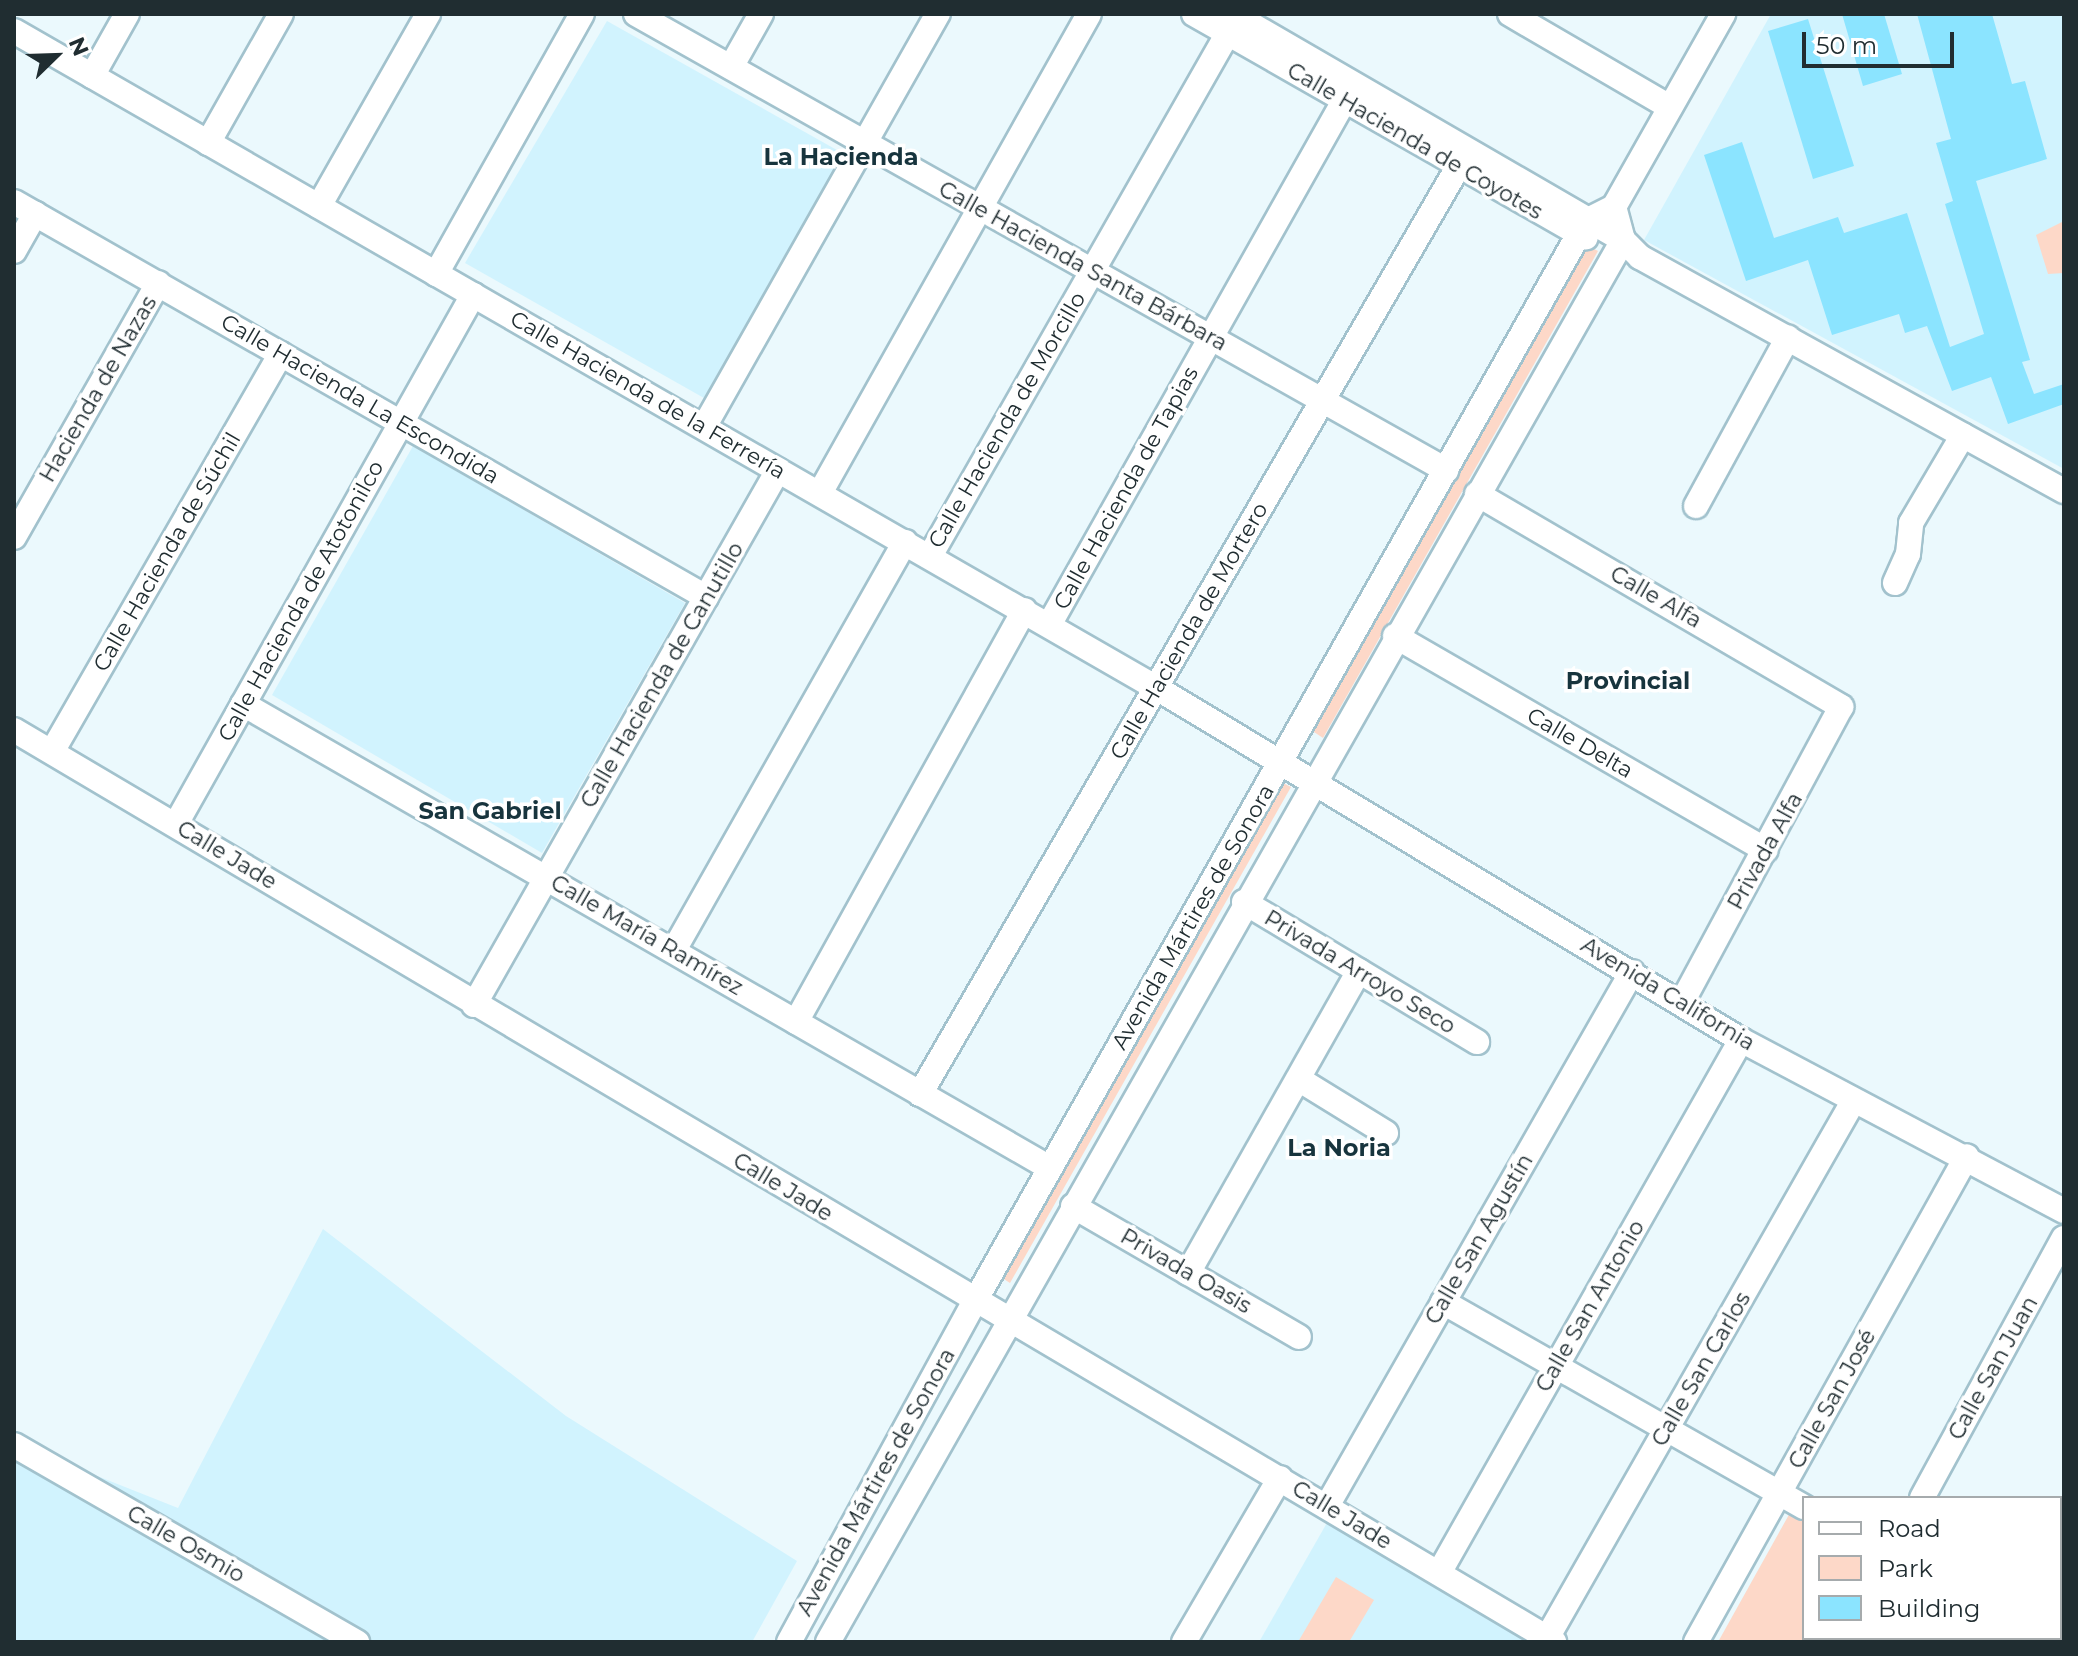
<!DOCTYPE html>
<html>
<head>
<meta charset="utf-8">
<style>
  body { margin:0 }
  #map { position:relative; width:2078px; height:1656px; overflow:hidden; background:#ebf9fd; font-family:Montserrat,sans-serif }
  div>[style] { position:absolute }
  .built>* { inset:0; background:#d1f3fe }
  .green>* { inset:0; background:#fdd8c8 }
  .building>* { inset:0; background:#8be4ff }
  .roads { filter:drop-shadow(2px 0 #a2c2cd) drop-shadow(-2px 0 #a2c2cd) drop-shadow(0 2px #a2c2cd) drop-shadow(0 -2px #a2c2cd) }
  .minor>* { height:24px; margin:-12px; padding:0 12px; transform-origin:12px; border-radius:12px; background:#fff }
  span { translate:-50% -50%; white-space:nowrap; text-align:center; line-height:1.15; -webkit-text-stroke:7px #fff; paint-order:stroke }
  .street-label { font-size:22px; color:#202d31 }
  .neighbourhood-label { font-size:24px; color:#17343d; font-weight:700 }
  .frame { position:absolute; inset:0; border:16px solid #202d31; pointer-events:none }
  .legend { position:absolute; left:1802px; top:1496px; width:260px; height:144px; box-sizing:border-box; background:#fff; border:2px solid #a6abad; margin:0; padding:10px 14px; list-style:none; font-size:24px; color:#202d31 }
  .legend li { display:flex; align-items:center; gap:16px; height:40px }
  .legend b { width:40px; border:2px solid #a6abad }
  .north { position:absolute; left:16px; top:16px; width:80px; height:80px; -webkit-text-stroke:6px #fff; paint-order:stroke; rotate:67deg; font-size:22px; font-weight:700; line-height:32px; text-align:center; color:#202d31 }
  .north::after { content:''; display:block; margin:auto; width:28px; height:36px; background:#202d31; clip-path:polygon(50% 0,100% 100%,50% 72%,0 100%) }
  .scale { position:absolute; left:1802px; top:32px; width:152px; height:36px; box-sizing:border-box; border:4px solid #202d31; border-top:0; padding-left:10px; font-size:24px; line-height:28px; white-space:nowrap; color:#202d31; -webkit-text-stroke:6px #fff; paint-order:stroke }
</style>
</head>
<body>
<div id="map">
  <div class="built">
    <div style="clip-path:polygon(1771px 14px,2064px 14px,2064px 469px,1644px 240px)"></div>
    <div style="clip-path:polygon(607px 21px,844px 154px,704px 398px,465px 263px)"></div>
    <div style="clip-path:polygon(413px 446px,685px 603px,542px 853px,272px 695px)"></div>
    <div style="clip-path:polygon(323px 1229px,566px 1416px,797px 1561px,752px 1642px,14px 1642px,14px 1443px,178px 1508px)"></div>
    <div style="clip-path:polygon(1328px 1521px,1533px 1642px,1259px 1642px)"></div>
  </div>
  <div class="green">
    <div style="clip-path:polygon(2064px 221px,2064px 273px,2048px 274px,2036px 235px)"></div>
    <div style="clip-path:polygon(1583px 243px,1598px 251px,1323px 738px,1308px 728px)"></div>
    <div style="clip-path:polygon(1275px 779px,1291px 787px,1010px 1283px,996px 1274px)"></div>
    <div style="clip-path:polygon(1791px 1511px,1804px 1519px,1804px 1638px,2022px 1642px,1718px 1642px)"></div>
    <div style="clip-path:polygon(1336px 1577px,1374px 1600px,1349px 1642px,1298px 1642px)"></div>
  </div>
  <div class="building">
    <div style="clip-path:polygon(1842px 14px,1884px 14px,1902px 74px,1863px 86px)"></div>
    <div style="clip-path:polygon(1917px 14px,1992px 14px,2012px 84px,2025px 81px,2047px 159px,1976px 181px,2030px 360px,2022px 362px,2034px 394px,2064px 384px,2064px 404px,2008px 424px,1991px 377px,1952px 391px,1927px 326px,1905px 333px,1899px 314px,1832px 335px,1808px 260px,1746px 281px,1704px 155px,1742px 142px,1774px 238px,1838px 217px,1844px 233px,1907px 213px,1950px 347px,1984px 334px,1945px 204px,1953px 201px,1936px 143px,1951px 139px)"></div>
    <div style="clip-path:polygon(1808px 19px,1854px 166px,1813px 179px,1768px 31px)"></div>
  </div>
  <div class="roads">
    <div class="minor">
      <div style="left:636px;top:14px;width:930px;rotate:29.38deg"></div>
      <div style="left:1194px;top:14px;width:451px;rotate:29.7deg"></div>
      <div style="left:1233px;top:14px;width:451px;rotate:30.1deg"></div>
      <div style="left:1623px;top:240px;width:24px;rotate:45deg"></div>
      <div style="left:1640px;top:257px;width:484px;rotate:28.9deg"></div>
      <div style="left:1510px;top:14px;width:185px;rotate:30.2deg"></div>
      <div style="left:14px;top:31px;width:1316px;rotate:29.9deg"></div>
      <div style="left:1155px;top:687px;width:684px;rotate:31.06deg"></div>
      <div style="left:1741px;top:1040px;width:365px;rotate:27.9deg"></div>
      <div style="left:731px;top:67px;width:61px;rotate:-60.5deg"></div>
      <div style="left:92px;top:76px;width:71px;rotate:-60.6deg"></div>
      <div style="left:208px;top:143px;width:148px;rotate:-60.5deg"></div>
      <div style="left:14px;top:202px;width:797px;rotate:29.72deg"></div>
      <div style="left:319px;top:206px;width:221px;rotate:-60.4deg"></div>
      <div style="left:14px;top:251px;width:43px;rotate:-60.4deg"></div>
      <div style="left:436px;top:274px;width:298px;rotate:-60.7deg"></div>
      <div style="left:704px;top:427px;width:475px;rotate:-60.5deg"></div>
      <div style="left:820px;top:493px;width:549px;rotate:-60.68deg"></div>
      <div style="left:1477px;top:494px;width:422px;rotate:30.3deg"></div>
      <div style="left:1841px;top:707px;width:335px;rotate:118.3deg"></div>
      <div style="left:1696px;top:506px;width:192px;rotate:-61.4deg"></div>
      <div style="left:14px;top:537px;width:292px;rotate:-60.4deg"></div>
      <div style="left:930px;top:556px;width:602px;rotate:-60.33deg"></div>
      <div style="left:1895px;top:583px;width:32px;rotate:-66deg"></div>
      <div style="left:1908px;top:554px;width:31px;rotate:-84deg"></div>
      <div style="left:1911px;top:523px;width:102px;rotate:-59.4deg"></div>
      <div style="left:1049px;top:625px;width:601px;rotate:-60.62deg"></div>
      <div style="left:1395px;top:636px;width:428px;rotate:30deg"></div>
      <div style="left:243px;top:704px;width:931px;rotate:29.9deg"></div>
      <div style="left:14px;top:730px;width:1790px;rotate:30.63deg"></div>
      <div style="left:53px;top:750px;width:457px;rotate:-60.1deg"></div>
      <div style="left:176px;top:824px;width:607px;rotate:-60.69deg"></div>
      <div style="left:1244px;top:902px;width:272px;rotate:31deg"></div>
      <div style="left:674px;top:950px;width:469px;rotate:-60.5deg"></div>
      <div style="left:474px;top:1005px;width:615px;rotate:-60.39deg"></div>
      <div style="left:796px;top:1022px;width:471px;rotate:-61deg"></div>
      <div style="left:1300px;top:1080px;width:101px;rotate:31.6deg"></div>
      <div style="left:920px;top:1094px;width:1072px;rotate:-59.87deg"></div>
      <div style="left:1073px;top:1206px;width:261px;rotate:30.1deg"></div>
      <div style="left:1188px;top:1273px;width:347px;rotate:-60.5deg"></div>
      <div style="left:1443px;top:1302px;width:415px;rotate:29.6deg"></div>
      <div style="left:14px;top:1445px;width:396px;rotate:29.9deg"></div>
      <div style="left:1922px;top:1498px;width:296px;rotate:-61.4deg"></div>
      <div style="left:1327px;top:1506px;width:615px;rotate:-60.27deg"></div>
      <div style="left:2060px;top:1519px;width:8px;rotate:-60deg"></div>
      <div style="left:1439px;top:1573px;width:613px;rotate:-60.46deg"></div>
      <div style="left:1547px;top:1638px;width:619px;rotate:-60.29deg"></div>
      <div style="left:2053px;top:1638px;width:10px;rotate:24deg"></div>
      <div style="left:789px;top:1642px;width:388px;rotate:-61.4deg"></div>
      <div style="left:975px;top:1301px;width:1226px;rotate:-60.49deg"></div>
      <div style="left:1579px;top:234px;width:17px;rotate:-57deg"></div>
      <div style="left:1588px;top:220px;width:29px;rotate:-27deg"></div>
      <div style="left:1614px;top:207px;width:222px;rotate:-60.5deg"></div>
      <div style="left:828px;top:1642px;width:1612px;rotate:-60.44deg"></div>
      <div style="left:1623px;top:240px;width:34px;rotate:-105deg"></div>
      <div style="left:1184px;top:1642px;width:190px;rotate:-59.7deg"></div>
      <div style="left:1696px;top:1642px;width:556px;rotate:-60.86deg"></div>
    </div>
  </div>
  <div class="street-label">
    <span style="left:1415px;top:141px;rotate:30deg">Calle Hacienda de Coyotes</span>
    <span style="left:1083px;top:266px;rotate:29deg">Calle Hacienda Santa Bárbara</span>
    <span style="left:98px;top:389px;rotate:-60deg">Hacienda de Nazas</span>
    <span style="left:648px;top:395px;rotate:30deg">Calle Hacienda de la Ferrería</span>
    <span style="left:360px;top:399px;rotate:30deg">Calle Hacienda La Escondida</span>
    <span style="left:1007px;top:420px;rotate:-60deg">Calle Hacienda de Morcillo</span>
    <span style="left:1126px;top:488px;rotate:-61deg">Calle Hacienda de Tapias</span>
    <span style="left:167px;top:552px;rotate:-60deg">Calle Hacienda de Súchil</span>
    <span style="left:1656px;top:597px;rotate:30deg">Calle Alfa</span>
    <span style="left:301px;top:601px;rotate:-61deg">Calle Hacienda de Atotonilco</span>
    <span style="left:1189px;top:631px;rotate:-60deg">Calle Hacienda de Mortero</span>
    <span style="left:662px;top:675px;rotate:-60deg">Calle Hacienda de Canutillo</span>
    <span style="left:1580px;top:743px;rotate:30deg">Calle Delta</span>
    <span style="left:1765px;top:851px;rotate:-61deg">Privada Alfa</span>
    <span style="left:227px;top:855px;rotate:31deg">Calle Jade</span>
    <span style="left:1193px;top:917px;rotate:-60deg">Avenida Mártires de Sonora</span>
    <span style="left:647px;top:935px;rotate:30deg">Calle María Ramírez</span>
    <span style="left:1360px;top:972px;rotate:31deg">Privada Arroyo Seco</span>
    <span style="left:1668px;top:994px;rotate:31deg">Avenida California</span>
    <span style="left:783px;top:1187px;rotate:31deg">Calle Jade</span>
    <span style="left:1479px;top:1239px;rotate:-60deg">Calle San Agustín</span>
    <span style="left:1186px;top:1271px;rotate:30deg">Privada Oasis</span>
    <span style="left:1590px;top:1306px;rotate:-60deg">Calle San Antonio</span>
    <span style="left:1993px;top:1368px;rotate:-61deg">Calle San Juan</span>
    <span style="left:1701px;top:1369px;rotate:-60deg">Calle San Carlos</span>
    <span style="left:1832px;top:1399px;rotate:-61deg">Calle San José</span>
    <span style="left:876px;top:1482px;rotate:-61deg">Avenida Mártires de Sonora</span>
    <span style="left:1342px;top:1515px;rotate:31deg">Calle Jade</span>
    <span style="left:186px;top:1544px;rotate:30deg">Calle Osmio</span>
  </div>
  <div class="neighbourhood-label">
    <span style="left:841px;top:157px">La Hacienda</span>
    <span style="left:1628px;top:681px">Provincial</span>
    <span style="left:490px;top:811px">San Gabriel</span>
    <span style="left:1339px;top:1148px">La Noria</span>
  </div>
  <div class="frame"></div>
  <ul class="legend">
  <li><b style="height:10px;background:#fff"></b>Road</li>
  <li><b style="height:22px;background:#fdd8c8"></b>Park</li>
  <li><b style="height:22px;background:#8be4ff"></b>Building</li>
  </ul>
  <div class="north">N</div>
  <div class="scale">50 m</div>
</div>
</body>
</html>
